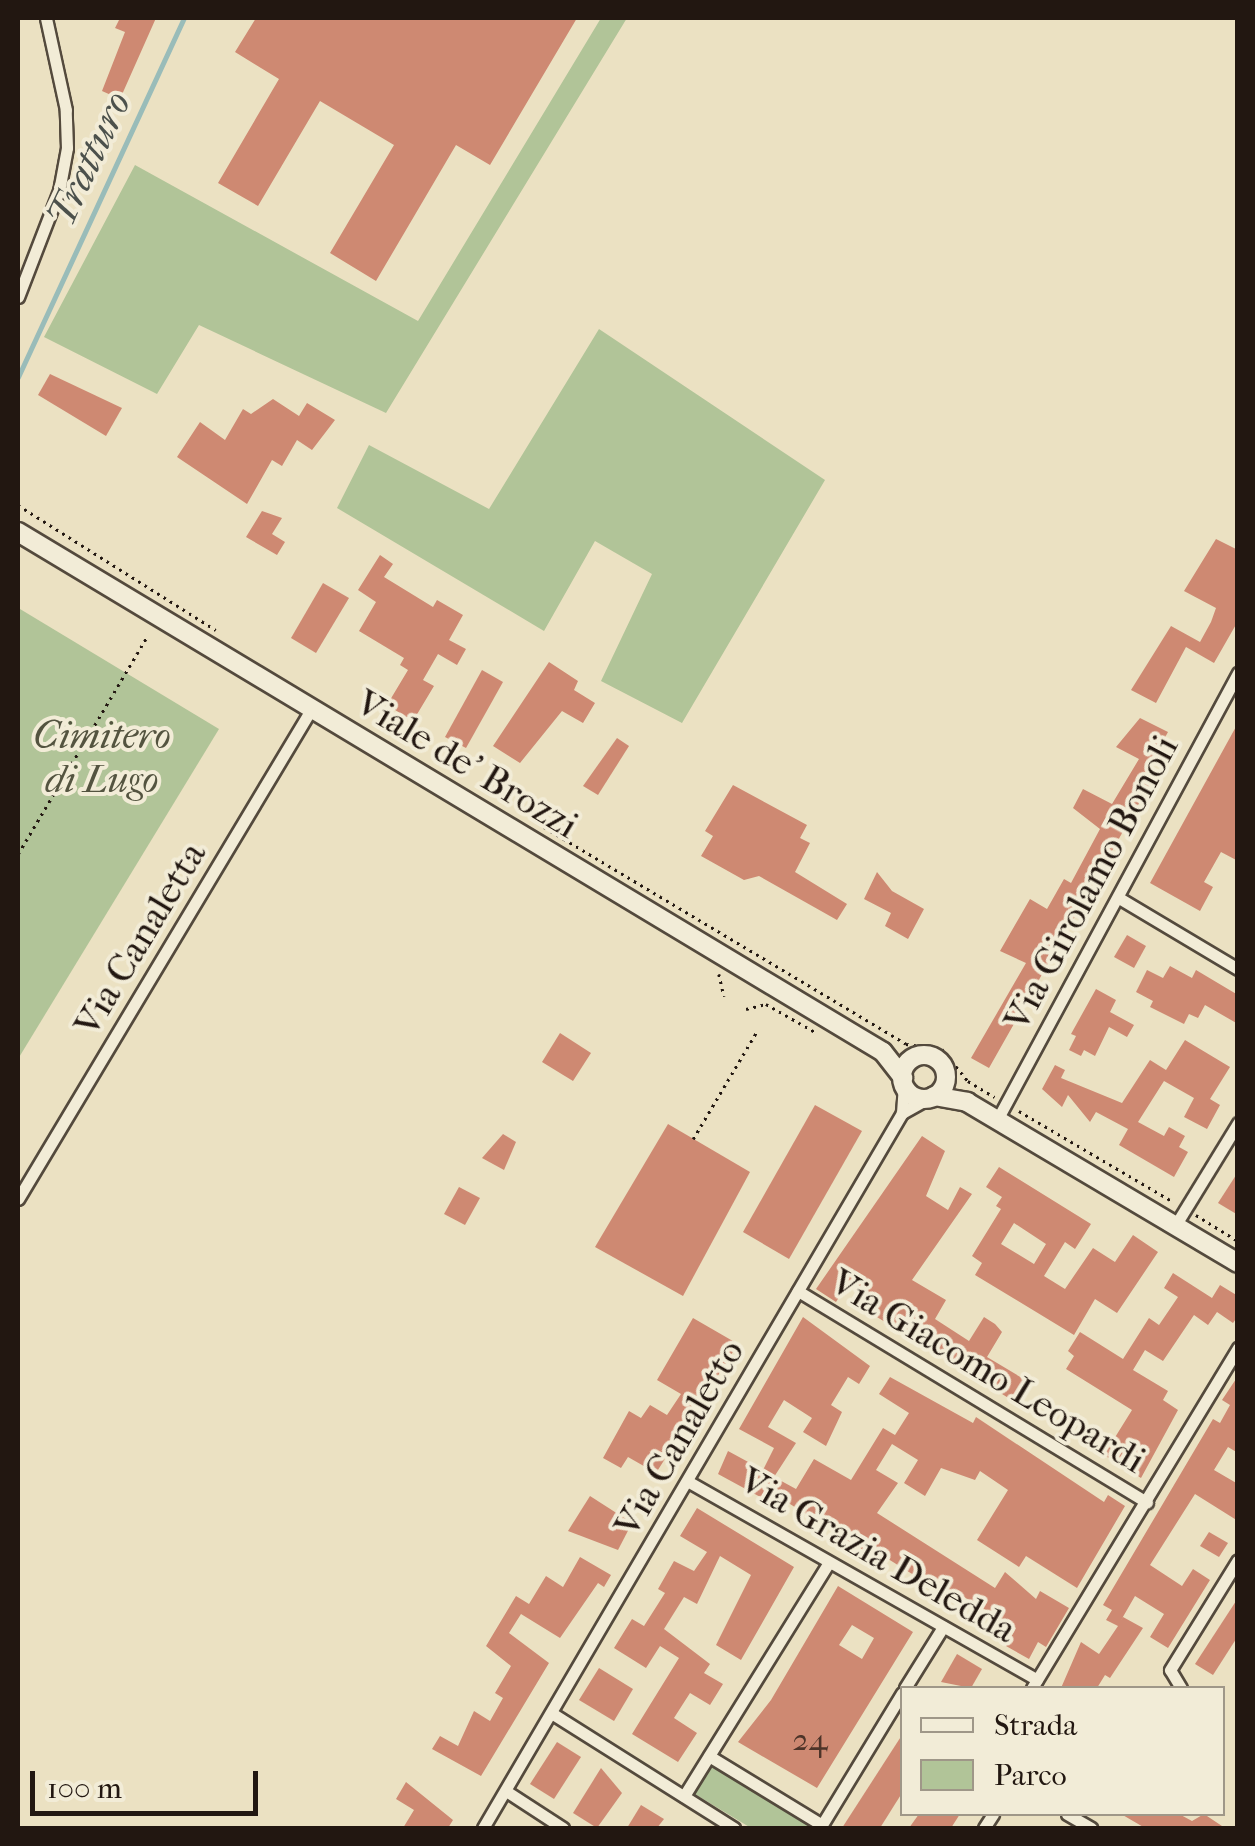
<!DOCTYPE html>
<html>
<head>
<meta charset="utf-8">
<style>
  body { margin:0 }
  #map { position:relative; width:1255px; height:1846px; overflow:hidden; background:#ebe1c2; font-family:"IM FELL French Canon",serif }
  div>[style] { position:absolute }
  .green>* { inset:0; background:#b1c498 }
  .stream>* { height:5px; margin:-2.5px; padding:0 2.5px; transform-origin:2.5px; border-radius:2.5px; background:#99bcb9 }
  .building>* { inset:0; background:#ce8972 }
  .path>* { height:2.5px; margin-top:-1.25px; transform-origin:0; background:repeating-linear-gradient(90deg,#221711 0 2.5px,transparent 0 7.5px) }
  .roads { filter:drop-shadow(2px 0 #544a3d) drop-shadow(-2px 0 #544a3d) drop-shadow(0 2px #544a3d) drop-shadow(0 -2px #544a3d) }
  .street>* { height:11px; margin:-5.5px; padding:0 5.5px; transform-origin:5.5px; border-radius:5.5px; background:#f2ecd7 }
  .secondary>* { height:18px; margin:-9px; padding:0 9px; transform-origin:9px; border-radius:9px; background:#f2ecd7 }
  .secondary>.ring { margin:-9px; padding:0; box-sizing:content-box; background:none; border:18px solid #f2ecd7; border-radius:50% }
  span { translate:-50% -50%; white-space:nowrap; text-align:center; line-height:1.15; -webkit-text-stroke:8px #f2ecd7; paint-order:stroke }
  .number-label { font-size:32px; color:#4d3429 }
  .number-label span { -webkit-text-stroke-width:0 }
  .park-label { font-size:38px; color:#545440; font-style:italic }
  .street-label { font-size:38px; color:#221711 }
  .water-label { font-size:40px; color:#4c514c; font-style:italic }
  .frame { position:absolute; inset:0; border:20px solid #221711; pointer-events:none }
  .legend { position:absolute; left:900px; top:1686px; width:325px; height:130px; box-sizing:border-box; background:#f2ecd7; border:2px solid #9f9788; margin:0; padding:12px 18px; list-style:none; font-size:30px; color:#221711 }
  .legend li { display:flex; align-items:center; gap:20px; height:50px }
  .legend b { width:50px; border:2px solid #9f9788 }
  .scale { position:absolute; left:30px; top:1771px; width:228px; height:45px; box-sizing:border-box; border:5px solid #221711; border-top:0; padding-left:12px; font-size:30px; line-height:35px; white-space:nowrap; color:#221711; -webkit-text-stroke:8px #f2ecd7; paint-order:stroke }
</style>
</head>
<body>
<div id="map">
  <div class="green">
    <div style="clip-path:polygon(601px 18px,627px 18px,386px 413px,199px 325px,157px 394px,44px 337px,135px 165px,418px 321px)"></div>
    <div style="clip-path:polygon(599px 329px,825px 480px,682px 723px,601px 681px,652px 574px,595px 541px,544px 631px,337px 508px,369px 445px,489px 509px)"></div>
    <div style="clip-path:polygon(20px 609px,219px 729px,18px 1059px,18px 613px)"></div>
    <div style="clip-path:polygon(711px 1762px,817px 1826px,751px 1828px,693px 1793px)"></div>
  </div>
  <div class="stream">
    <div style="left:18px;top:377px;width:396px;rotate:-65.2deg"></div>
  </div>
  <div class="building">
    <div style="clip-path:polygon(120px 18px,156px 18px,120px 99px,102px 91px,125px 32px,115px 28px)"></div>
    <div style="clip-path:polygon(256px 18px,577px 18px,490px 165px,456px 145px,376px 281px,330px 253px,394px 145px,320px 101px,258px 206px,218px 183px,279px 79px,235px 52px)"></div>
    <div style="clip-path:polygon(50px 374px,122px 408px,106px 436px,38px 395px)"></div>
    <div style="clip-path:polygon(273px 399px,299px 416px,307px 403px,335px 420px,312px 450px,297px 440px,282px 466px,272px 460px,247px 504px,177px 457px,200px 422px,225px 440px,243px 409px,251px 414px)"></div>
    <div style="clip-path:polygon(262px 511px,282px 518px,272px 534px,285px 542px,277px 555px,246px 537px)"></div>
    <div style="clip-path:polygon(1216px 539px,1238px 550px,1238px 621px,1214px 663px,1186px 647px,1156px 703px,1131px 690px,1171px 626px,1200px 642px,1211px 622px,1216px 608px,1184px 591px)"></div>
    <div style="clip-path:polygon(380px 555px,393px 564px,384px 577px,433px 607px,437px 600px,463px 615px,449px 640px,466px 649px,457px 665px,438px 654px,423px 680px,434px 686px,413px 721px,387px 705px,408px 670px,400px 665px,404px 658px,359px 631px,376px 602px,358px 590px)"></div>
    <div style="clip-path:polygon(323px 583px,349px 598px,316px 653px,291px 638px)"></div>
    <div style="clip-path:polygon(549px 662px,578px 681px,574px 690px,595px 703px,583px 723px,562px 711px,520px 763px,493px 746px)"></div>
    <div style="clip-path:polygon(482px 670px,503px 682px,466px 748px,445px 737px)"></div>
    <div style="clip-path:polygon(1140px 718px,1168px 732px,1147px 770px,1155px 775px,989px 1068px,971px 1058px,1026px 963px,1000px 951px,1030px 899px,1047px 909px,1064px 879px,1071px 883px,1100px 829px,1073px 808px,1083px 789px,1112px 804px,1139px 759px,1116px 747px)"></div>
    <div style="clip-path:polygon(1238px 723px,1238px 861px,1221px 852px,1204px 882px,1213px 887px,1200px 911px,1150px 883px)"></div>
    <div style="clip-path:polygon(617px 738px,629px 746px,598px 795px,583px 786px)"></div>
    <div style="clip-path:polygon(733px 785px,807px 825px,800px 838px,810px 843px,795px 872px,847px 904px,837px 920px,759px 876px,744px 880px,701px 856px,713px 836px,705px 831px)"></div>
    <div style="clip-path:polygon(877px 872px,892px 891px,924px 909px,908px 939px,885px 926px,891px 913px,864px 899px)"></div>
    <div style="clip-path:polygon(1127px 935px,1146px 946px,1134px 968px,1114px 957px)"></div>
    <div style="clip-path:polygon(1170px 966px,1192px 978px,1196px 970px,1238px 995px,1238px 1024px,1205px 1005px,1198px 1018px,1189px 1014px,1184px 1024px,1150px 1007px,1153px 1001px,1136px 992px,1147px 970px,1163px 978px)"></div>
    <div style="clip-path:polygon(1096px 989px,1116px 1000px,1110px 1012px,1134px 1025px,1127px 1037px,1109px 1027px,1095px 1056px,1084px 1050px,1081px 1056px,1069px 1050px,1076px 1036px,1071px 1034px)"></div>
    <div style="clip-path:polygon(560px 1033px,591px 1053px,573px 1081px,542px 1062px)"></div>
    <div style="clip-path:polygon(1185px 1040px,1230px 1067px,1210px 1099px,1220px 1105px,1207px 1129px,1184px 1117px,1194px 1098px,1164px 1081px,1138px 1122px,1164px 1136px,1169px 1127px,1185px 1136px,1179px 1147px,1188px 1152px,1174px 1177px,1119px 1145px,1128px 1129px,1096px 1112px,1090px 1122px,1068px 1095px,1062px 1107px,1042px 1089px,1055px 1065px,1065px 1070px,1061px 1078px,1122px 1103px,1150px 1060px,1166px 1070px)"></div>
    <div style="clip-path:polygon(815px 1105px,862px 1131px,789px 1259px,743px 1232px)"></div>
    <div style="clip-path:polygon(668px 1124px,750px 1172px,683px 1296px,595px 1247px)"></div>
    <div style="clip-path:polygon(503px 1134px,516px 1142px,504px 1170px,482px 1158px)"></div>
    <div style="clip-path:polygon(922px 1136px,945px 1151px,926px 1196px,948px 1210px,960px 1187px,972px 1194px,912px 1280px,946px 1300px,935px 1319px,969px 1341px,984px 1317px,995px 1324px,1002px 1332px,987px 1357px,1027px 1381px,1015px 1402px,872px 1314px,878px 1304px,847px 1285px,836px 1302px,816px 1289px)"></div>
    <div style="clip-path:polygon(evenodd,999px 1167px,1091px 1224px,1075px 1249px,1065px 1242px,1044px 1276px,1065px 1289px,1093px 1248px,1115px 1262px,1133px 1235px,1158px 1252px,1117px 1313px,1095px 1299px,1074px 1335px,975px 1275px,982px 1263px,972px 1256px,1001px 1209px,996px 1206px,1002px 1197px,986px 1187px,999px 1167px,1014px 1223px,1046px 1244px,1034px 1264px,1001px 1244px,1014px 1223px)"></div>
    <div style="clip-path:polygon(1238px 1172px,1238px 1215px,1218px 1203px)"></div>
    <div style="clip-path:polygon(459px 1187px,480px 1198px,465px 1225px,444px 1214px)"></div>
    <div style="clip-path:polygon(1173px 1273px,1212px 1298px,1220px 1285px,1238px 1296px,1238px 1316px,1233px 1323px,1217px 1312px,1208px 1325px,1194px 1315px,1163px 1361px,1145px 1350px,1133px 1370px,1168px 1391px,1163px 1400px,1178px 1410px,1141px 1478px,1104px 1455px,1132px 1410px,1066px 1369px,1074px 1356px,1068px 1351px,1080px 1332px,1123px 1359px,1149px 1318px,1159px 1325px,1178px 1297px,1164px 1288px)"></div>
    <div style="clip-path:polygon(803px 1317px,870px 1366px,859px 1384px,848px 1377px,831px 1405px,842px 1412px,826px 1446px,803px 1432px,812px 1418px,784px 1400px,768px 1427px,796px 1443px,774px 1477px,796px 1489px,814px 1459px,851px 1480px,883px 1428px,895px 1435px,909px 1413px,879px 1394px,890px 1377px,973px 1423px,976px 1417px,1104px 1502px,1108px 1495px,1125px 1506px,1077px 1588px,1026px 1556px,1019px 1567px,977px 1540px,1008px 1490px,980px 1471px,975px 1480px,941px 1468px,925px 1496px,904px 1483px,918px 1460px,892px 1444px,876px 1470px,898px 1483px,877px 1513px,995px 1588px,1005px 1572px,1036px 1599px,1040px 1591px,1069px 1608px,1046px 1647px,1038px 1642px,1029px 1659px,1006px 1646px,1016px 1628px,964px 1597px,960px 1604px,885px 1557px,882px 1562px,771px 1492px,766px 1500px,718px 1474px,728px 1451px,763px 1470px,774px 1448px,739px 1429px)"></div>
    <div style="clip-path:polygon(693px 1318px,738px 1344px,656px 1473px,628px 1457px,621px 1468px,603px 1458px,629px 1411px,641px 1418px,650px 1405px,667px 1415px,681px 1394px,657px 1380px)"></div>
    <div style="clip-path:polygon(1238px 1376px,1238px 1453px,1228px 1447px,1214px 1470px,1238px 1484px,1238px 1521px,1195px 1494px,1150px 1565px,1182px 1586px,1193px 1569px,1210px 1580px,1168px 1648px,1150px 1637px,1164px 1614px,1135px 1596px,1120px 1622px,1123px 1617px,1143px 1628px,1110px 1678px,1105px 1675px,1097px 1688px,1061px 1688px,1081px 1642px,1099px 1654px,1118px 1626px,1106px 1620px,1112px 1610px,1103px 1605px,1213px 1419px,1220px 1423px,1230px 1405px,1222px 1400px)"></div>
    <div style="clip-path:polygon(590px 1496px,632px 1523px,618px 1550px,568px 1531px)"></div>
    <div style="clip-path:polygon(697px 1508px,794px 1567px,741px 1660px,716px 1645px,751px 1575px,720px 1556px,697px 1604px,684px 1597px,664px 1629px,710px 1664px,704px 1673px,723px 1684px,710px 1705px,690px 1693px,674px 1718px,697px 1733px,678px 1762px,632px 1734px,679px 1658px,660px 1646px,646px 1668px,614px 1648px,632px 1619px,644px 1626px,665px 1593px,658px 1589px,674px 1561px,694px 1571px,707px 1552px,680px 1536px)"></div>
    <div style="clip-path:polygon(1209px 1532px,1228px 1543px,1219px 1557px,1200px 1546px)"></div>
    <div style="clip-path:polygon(580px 1557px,611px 1575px,604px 1587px,598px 1583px,560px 1638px,521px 1614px,509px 1633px,549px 1663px,481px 1776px,432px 1749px,440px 1736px,458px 1746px,474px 1711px,490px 1721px,503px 1698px,495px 1693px,511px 1666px,486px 1646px,516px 1596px,529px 1604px,546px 1576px,563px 1587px)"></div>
    <div style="clip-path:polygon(evenodd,838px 1586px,913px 1632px,817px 1788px,738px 1742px,771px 1700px,838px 1586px,852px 1625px,874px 1638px,862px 1659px,839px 1645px,852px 1625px)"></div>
    <div style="clip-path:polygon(1238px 1598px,1238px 1636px,1213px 1675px,1195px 1664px)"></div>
    <div style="clip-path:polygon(957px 1654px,982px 1669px,971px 1688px,941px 1682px)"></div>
    <div style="clip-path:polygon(599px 1668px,633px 1689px,614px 1721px,579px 1700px)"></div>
    <div style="clip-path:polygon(902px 1735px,902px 1793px,880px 1828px,842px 1828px)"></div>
    <div style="clip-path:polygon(557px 1742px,581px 1757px,554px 1799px,530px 1784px)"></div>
    <div style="clip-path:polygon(601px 1768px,622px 1793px,597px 1828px,573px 1813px)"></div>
    <div style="clip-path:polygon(406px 1782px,453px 1820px,448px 1828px,403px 1828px,414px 1810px,396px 1799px)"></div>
    <div style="clip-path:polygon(641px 1805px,664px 1819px,657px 1828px,627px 1828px)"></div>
    <div style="clip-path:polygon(919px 1814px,960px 1814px,951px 1828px,909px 1828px)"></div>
    <div style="clip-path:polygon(1121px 1814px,1179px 1814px,1192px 1821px,1204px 1814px,1225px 1828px,1145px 1828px)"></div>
  </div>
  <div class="path">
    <div style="left:18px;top:505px;width:234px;rotate:32.3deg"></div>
    <div style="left:544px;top:827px;width:422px;rotate:30.9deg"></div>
    <div style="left:906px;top:1044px;width:36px;rotate:8deg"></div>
    <div style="left:942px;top:1049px;width:41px;rotate:50.9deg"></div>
    <div style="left:968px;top:1081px;width:31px;rotate:31deg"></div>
    <div style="left:18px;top:854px;width:251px;rotate:-59.3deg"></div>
    <div style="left:719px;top:974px;width:23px;rotate:77deg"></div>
    <div style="left:746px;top:1009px;width:21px;rotate:-14deg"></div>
    <div style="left:766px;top:1004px;width:56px;rotate:29.7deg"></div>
    <div style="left:1019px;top:1111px;width:178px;rotate:30.5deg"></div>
    <div style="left:693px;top:1139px;width:126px;rotate:-59.3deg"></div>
    <div style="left:1196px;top:1215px;width:49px;rotate:31.8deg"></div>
  </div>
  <div class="roads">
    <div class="street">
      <div style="left:18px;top:297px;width:114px;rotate:-68.9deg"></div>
      <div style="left:59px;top:191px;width:44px;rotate:-79.5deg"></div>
      <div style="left:67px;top:148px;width:38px;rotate:-92deg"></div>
      <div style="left:66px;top:110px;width:94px;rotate:-102.3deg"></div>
      <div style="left:1119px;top:898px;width:139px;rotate:30.8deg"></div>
      <div style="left:902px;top:1113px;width:29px;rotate:-29deg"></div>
      <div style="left:997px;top:1120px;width:508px;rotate:-61.67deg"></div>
      <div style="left:18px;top:1199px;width:572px;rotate:-59.09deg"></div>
      <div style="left:1175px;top:1226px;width:121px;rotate:-58.5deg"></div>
      <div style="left:798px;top:1291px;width:408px;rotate:31.2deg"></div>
      <div style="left:689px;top:1482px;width:400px;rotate:29.6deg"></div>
      <div style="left:905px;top:1688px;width:72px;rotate:-58.1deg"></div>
      <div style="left:1032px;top:1688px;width:398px;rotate:-58.8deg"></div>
      <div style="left:1181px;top:1688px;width:21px;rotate:-121deg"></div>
      <div style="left:1170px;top:1670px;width:129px;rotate:-58.3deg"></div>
      <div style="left:553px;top:1714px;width:214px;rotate:32.2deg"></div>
      <div style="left:709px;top:1756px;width:132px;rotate:31.4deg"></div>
      <div style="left:506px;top:1791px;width:68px;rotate:33deg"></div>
      <div style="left:684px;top:1796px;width:275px;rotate:-58.2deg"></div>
      <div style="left:1067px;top:1814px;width:28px;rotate:30deg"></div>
      <div style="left:483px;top:1828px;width:829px;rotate:-59.63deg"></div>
      <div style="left:902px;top:1113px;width:28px;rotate:-86deg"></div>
      <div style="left:820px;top:1828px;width:158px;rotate:-58.7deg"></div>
      <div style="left:984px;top:1828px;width:17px;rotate:-57deg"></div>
    </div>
    <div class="secondary">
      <div style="left:18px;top:532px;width:1009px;rotate:31.01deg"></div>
      <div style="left:883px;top:1052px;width:33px;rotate:52deg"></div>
      <div class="ring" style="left:902px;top:1055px;width:26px;height:26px"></div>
      <div style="left:934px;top:1096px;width:34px;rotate:10deg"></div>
      <div style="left:967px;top:1102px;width:315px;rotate:30.7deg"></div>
    </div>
  </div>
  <div class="number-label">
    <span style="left:810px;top:1740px">24</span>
  </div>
  <div class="park-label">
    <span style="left:102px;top:758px">Cimitero<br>di Lugo</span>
  </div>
  <div class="street-label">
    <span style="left:467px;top:764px;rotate:31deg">Viale de' Brozzi</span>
    <span style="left:1091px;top:883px;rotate:-62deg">Via Girolamo Bonoli</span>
    <span style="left:140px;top:939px;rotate:-59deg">Via Canaletta</span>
    <span style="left:988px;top:1371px;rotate:31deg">Via Giacomo Leopardi</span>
    <span style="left:679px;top:1438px;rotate:-60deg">Via Canaletto</span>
    <span style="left:878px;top:1555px;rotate:30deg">Via Grazia Deledda</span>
  </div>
  <div class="water-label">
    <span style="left:89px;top:159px;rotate:-65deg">Tratturo</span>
  </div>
  <div class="frame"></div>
  <ul class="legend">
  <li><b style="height:12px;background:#f2ecd7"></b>Strada</li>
  <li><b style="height:28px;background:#b1c498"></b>Parco</li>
  </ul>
  <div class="scale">100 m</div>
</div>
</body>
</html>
